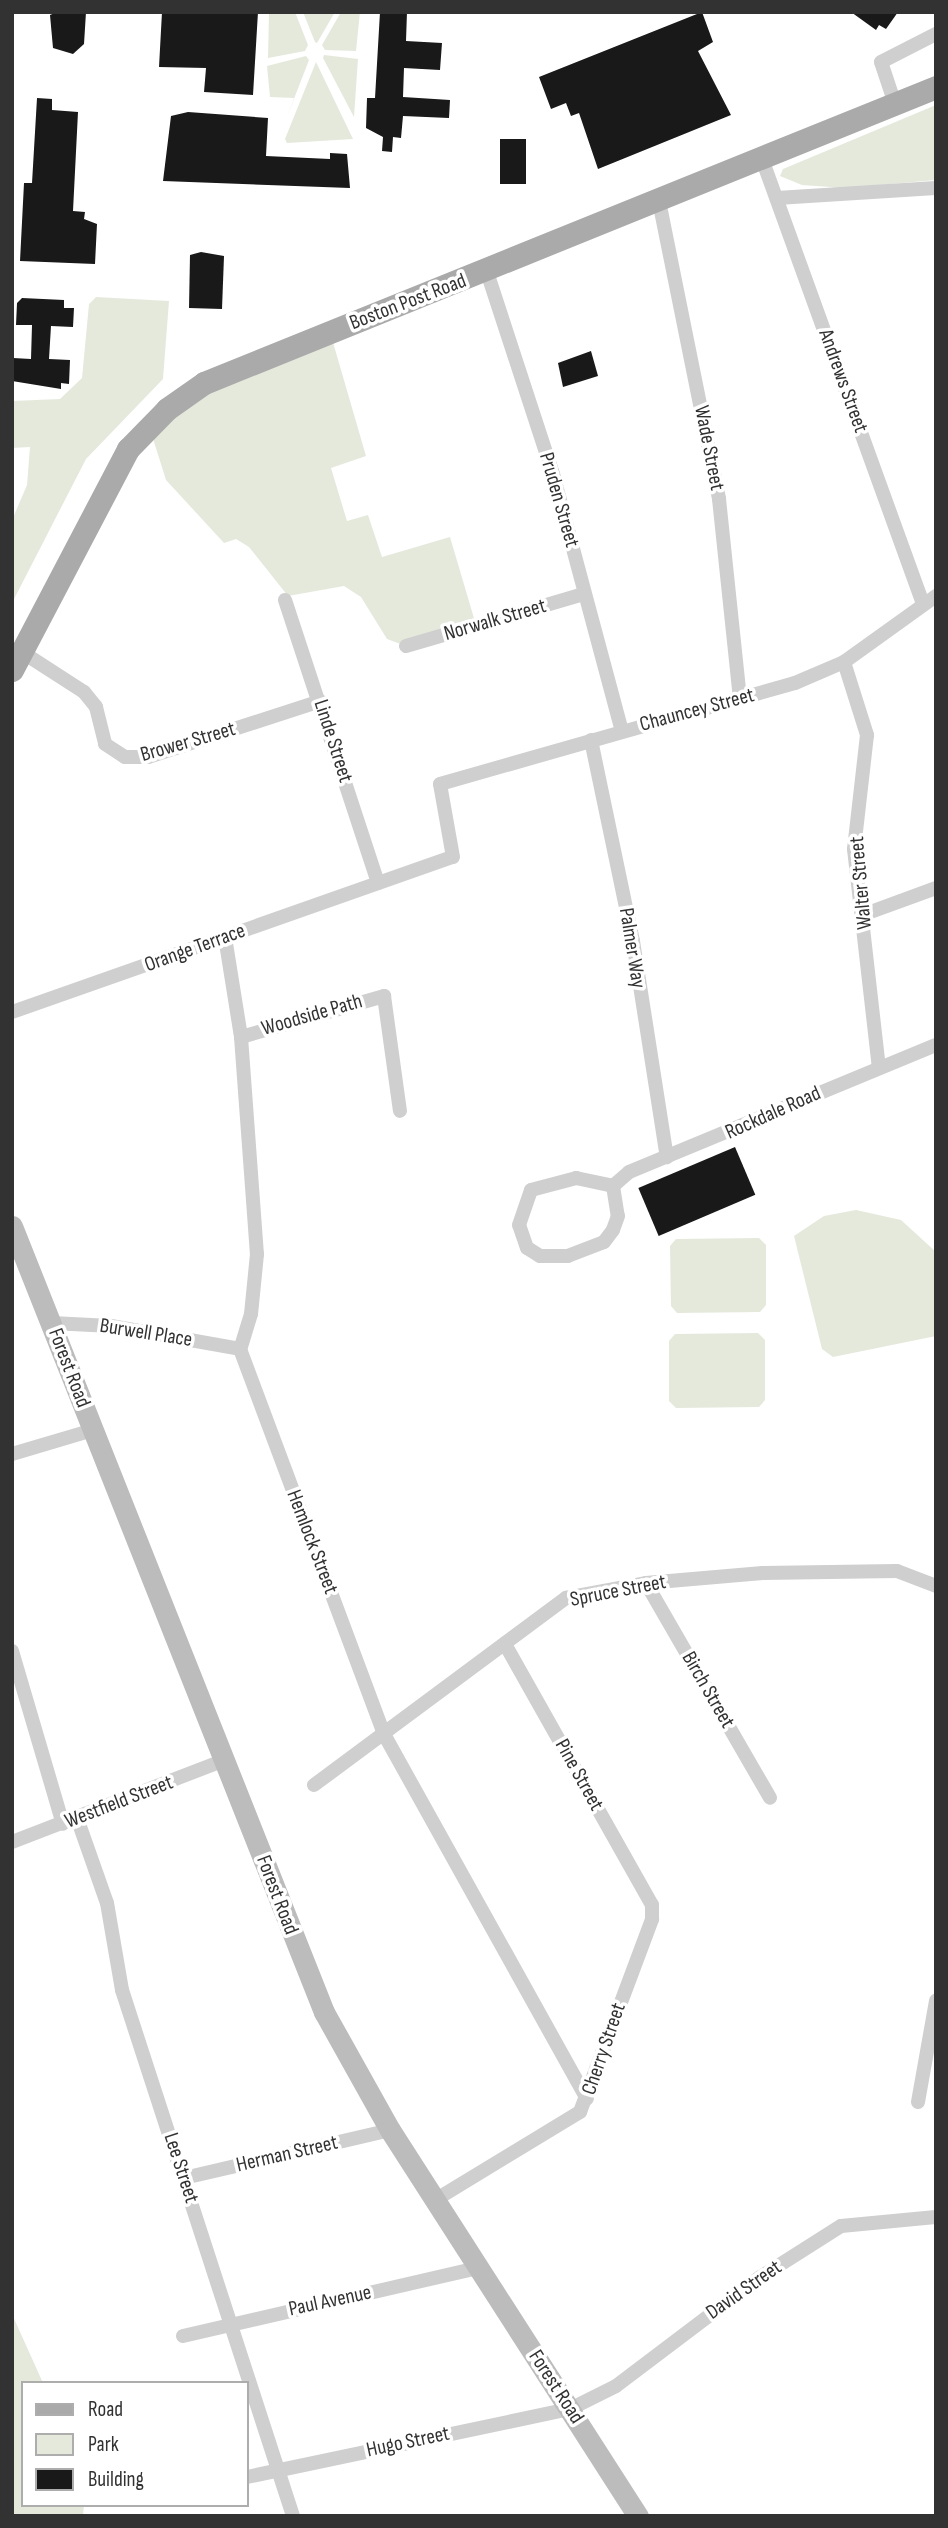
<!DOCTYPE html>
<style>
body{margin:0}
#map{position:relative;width:948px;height:2528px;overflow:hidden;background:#fff;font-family:"Sofia Sans Condensed",sans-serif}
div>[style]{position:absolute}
.green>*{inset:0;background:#e4e9dc}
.building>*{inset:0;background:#191919;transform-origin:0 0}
.street>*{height:14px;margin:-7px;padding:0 7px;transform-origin:7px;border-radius:7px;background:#cfcfcf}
.secondary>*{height:21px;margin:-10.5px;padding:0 10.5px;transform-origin:10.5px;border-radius:10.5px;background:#bcbcbc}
.primary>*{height:23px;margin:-11.5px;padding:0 11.5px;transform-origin:11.5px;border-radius:11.5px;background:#aaa}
span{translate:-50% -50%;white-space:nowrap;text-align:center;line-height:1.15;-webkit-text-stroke:7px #fff;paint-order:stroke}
.street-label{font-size:21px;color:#323232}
.frame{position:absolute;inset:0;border:14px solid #323232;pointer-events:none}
.legend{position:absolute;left:21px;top:2381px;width:228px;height:126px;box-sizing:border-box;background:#fff;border:2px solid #adadad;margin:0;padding:9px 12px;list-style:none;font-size:21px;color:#323232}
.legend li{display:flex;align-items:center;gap:14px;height:35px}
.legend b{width:35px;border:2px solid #adadad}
</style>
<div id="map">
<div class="green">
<div style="clip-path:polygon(269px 12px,295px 12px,308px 45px,305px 51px,268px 58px)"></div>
<div style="clip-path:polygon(303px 12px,335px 12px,317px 43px,315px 42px)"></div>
<div style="clip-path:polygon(341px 12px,360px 12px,356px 51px,325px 50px,322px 45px)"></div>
<div style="clip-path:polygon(324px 55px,358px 59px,354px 117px,323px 58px)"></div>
<div style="clip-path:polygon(306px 56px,309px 60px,285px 122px,294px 98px,270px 97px,267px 66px)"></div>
<div style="clip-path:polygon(316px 62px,353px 139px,287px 143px,285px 139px)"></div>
<div style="clip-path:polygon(936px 105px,936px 180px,844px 188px,802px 185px,780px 176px,783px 169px)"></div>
<div style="clip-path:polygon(96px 297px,169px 301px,163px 379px,86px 459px,12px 603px,12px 520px,27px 485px,30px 447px,12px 448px,12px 401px,60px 399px,82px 378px,89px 304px)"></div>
<div style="clip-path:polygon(330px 332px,366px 456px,331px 468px,347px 521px,368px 515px,382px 557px,450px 537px,476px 625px,406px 646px,387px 639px,361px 597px,344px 586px,288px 596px,249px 547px,236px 539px,224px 543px,166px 480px,149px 426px,167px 409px)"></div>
<div style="clip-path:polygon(856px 1210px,901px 1220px,936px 1252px,936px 1336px,833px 1357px,822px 1349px,794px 1236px,824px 1216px)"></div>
<div style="clip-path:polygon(759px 1238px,766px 1245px,766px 1305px,760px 1312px,677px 1313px,671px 1306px,670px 1246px,676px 1239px)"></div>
<div style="clip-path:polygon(758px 1333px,765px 1340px,765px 1400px,759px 1407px,676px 1408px,669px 1401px,669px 1341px,675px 1334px)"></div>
<div style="clip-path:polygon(12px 2314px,43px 2383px,23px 2383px,23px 2505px,84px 2505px,83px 2516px,12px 2516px)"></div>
</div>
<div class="building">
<div style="clip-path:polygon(57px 12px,86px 12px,84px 44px,73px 54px,53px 48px,50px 15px)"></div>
<div style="clip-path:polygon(162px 12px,258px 12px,253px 95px,204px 92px,206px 68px,159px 67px)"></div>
<div style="clip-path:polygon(380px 12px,407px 12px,406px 41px,442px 43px,440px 70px,404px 68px,403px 97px,450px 100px,449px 118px,403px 116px,401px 138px,393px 137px,392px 152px,382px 151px,383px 137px,366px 128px,367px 98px,375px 98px)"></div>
<div style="clip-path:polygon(702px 12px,713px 42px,698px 51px,731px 115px,598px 169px,579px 113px,571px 116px,566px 103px,551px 109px,539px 77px)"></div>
<div style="clip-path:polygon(851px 12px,898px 12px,886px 29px,879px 25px,876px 30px)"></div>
<div style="clip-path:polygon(37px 98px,52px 99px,52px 110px,78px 112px,73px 211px,85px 212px,84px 219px,97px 224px,95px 264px,20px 261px,24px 183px,32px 183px)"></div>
<div style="clip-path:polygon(188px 112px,268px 118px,266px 156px,330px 159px,330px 153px,347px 154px,350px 188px,163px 181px,171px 116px)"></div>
<div style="left:500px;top:139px;width:26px;height:45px"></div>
<div style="clip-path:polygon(201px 252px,224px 256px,222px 309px,189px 308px,190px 255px)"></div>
<div style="clip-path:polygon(22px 298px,64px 300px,64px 308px,74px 308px,73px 327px,51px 326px,49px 359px,70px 360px,69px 384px,61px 383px,61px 389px,12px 381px,13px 358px,31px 359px,32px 325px,16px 325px,17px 303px)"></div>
<div style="clip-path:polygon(591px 351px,598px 376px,563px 387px,558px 363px)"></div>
<div style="left:735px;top:1147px;width:52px;height:105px;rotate:67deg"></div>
</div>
<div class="street">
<div style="left:895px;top:104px;width:44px;rotate:-108.4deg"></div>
<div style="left:881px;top:62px;width:62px;rotate:-27deg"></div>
<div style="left:762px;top:159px;width:473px;rotate:70.1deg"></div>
<div style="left:777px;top:198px;width:159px;rotate:-3.6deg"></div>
<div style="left:659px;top:201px;width:304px;rotate:78.6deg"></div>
<div style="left:719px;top:499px;width:200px;rotate:84deg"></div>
<div style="left:487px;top:272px;width:213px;rotate:71.9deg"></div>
<div style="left:553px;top:474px;width:266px;rotate:75deg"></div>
<div style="left:285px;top:600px;width:298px;rotate:71.8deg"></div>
<div style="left:406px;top:646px;width:185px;rotate:-16.3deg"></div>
<div style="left:22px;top:652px;width:74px;rotate:32.8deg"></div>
<div style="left:84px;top:692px;width:19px;rotate:51deg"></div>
<div style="left:96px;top:707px;width:38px;rotate:76deg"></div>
<div style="left:105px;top:744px;width:24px;rotate:33deg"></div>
<div style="left:125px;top:757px;width:23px"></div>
<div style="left:148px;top:757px;width:181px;rotate:-18deg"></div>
<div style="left:844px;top:662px;width:77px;rotate:72.5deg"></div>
<div style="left:867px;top:735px;width:115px;rotate:96.5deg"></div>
<div style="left:854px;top:849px;width:219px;rotate:83.5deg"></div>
<div style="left:591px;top:740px;width:205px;rotate:78.2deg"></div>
<div style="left:633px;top:941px;width:219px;rotate:81.1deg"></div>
<div style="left:865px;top:914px;width:76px;rotate:-20.1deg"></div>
<div style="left:225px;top:937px;width:101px;rotate:80.9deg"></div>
<div style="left:241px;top:1037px;width:218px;rotate:85.8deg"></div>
<div style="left:257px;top:1254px;width:60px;rotate:95.7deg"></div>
<div style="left:251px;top:1314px;width:37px;rotate:107deg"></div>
<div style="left:240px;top:1349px;width:413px;rotate:69.5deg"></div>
<div style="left:385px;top:1736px;width:415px;rotate:60.9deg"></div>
<div style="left:12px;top:1012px;width:467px;rotate:-19.4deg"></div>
<div style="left:453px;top:857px;width:74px;rotate:-100.1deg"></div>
<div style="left:440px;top:784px;width:369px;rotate:-15.9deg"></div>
<div style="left:795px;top:683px;width:53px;rotate:-23.2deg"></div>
<div style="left:844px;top:662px;width:113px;rotate:-35.7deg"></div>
<div style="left:241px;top:1037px;width:149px;rotate:-16deg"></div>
<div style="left:384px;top:996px;width:116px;rotate:82.1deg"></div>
<div style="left:576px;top:1178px;width:38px;rotate:12deg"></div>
<div style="left:613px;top:1186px;width:30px;rotate:81deg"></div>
<div style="left:618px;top:1216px;width:15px;rotate:110deg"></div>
<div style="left:613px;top:1230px;width:15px;rotate:127deg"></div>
<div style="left:604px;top:1242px;width:39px;rotate:159deg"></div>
<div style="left:568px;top:1256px;width:28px;rotate:180deg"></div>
<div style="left:540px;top:1256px;width:15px;rotate:-148deg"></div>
<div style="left:527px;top:1248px;width:24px;rotate:-109deg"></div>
<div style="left:519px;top:1225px;width:37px;rotate:-71deg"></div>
<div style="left:531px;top:1190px;width:47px;rotate:-14.9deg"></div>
<div style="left:613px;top:1186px;width:21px;rotate:-41deg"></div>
<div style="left:629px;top:1172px;width:332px;rotate:-22.5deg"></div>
<div style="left:52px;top:1323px;width:59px;rotate:2.9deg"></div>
<div style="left:111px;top:1326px;width:131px;rotate:10.1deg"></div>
<div style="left:12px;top:1454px;width:84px;rotate:-16.5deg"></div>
<div style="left:646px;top:1583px;width:248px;rotate:60deg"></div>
<div style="left:12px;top:1651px;width:180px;rotate:73.6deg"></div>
<div style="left:314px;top:1785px;width:314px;rotate:-36.6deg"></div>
<div style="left:566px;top:1598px;width:81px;rotate:-10.6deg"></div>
<div style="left:646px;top:1583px;width:117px;rotate:-4.9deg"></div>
<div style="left:763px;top:1573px;width:134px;rotate:-0.9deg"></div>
<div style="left:897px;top:1571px;width:42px;rotate:21deg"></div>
<div style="left:77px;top:1818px;width:90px;rotate:70.6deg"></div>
<div style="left:107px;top:1903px;width:88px;rotate:80.2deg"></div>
<div style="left:122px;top:1990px;width:553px;rotate:71.99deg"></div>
<div style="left:12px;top:1842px;width:228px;rotate:-21.1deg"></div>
<div style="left:918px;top:2102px;width:103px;rotate:-79.9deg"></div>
<div style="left:184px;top:2178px;width:212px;rotate:-13.1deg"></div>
<div style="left:435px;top:2200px;width:170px;rotate:-31.3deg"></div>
<div style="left:580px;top:2112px;width:206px;rotate:-69.5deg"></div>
<div style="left:652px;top:1919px;width:14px;rotate:-90deg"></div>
<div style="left:652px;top:1905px;width:300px;rotate:-119.4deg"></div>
<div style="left:183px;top:2336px;width:303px;rotate:-13deg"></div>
<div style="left:247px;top:2477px;width:330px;rotate:-11.9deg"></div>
<div style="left:570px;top:2409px;width:51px;rotate:-26.6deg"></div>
<div style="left:616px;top:2386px;width:179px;rotate:-37.1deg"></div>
<div style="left:759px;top:2278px;width:97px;rotate:-32.4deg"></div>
<div style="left:841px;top:2226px;width:95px;rotate:-5.4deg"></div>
</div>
<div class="secondary">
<div style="left:12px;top:1226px;width:846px;rotate:68.35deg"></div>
<div style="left:324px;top:2012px;width:135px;rotate:60.8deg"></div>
<div style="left:390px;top:2130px;width:459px;rotate:57.3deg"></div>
</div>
<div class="primary">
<div style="left:12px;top:670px;width:250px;rotate:-62.3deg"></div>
<div style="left:128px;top:449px;width:56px;rotate:-45.7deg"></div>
<div style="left:167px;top:409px;width:45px;rotate:-35.1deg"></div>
<div style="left:204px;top:383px;width:790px;rotate:-22.02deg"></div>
</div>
<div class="street-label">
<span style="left:408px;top:302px;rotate:-21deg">Boston Post Road</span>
<span style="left:843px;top:381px;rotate:70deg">Andrews Street</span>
<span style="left:709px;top:448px;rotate:79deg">Wade Street</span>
<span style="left:559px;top:500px;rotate:74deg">Pruden Street</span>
<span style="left:495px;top:620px;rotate:-16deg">Norwalk Street</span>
<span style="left:697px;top:710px;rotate:-15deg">Chauncey Street</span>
<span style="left:333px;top:741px;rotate:72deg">Linde Street</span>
<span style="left:188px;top:742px;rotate:-16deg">Brower Street</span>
<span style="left:861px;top:883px;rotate:-95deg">Walter Street</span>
<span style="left:195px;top:948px;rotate:-20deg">Orange Terrace</span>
<span style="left:632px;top:948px;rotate:81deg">Palmer Way</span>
<span style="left:312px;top:1015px;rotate:-16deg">Woodside Path</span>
<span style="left:773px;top:1113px;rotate:-24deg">Rockdale Road</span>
<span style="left:146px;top:1333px;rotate:9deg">Burwell Place</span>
<span style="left:69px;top:1368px;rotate:69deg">Forest Road</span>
<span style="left:312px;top:1542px;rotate:69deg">Hemlock Street</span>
<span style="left:618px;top:1591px;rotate:-11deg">Spruce Street</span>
<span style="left:708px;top:1690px;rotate:60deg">Birch Street</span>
<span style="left:579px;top:1775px;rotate:61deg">Pine Street</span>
<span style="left:119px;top:1802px;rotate:-21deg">Westfield Street</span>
<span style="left:277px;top:1895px;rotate:69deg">Forest Road</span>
<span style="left:604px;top:2049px;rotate:-71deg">Cherry Street</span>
<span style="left:287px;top:2154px;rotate:-13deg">Herman Street</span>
<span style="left:181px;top:2168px;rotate:72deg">Lee Street</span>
<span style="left:744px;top:2290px;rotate:-35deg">David Street</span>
<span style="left:330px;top:2301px;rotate:-12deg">Paul Avenue</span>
<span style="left:556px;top:2387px;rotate:57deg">Forest Road</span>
<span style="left:408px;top:2442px;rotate:-12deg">Hugo Street</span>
</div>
<div class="frame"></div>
<ul class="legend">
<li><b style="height:9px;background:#aaa"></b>Road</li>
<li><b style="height:19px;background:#e4e9dc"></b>Park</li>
<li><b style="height:19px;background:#191919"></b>Building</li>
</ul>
</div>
